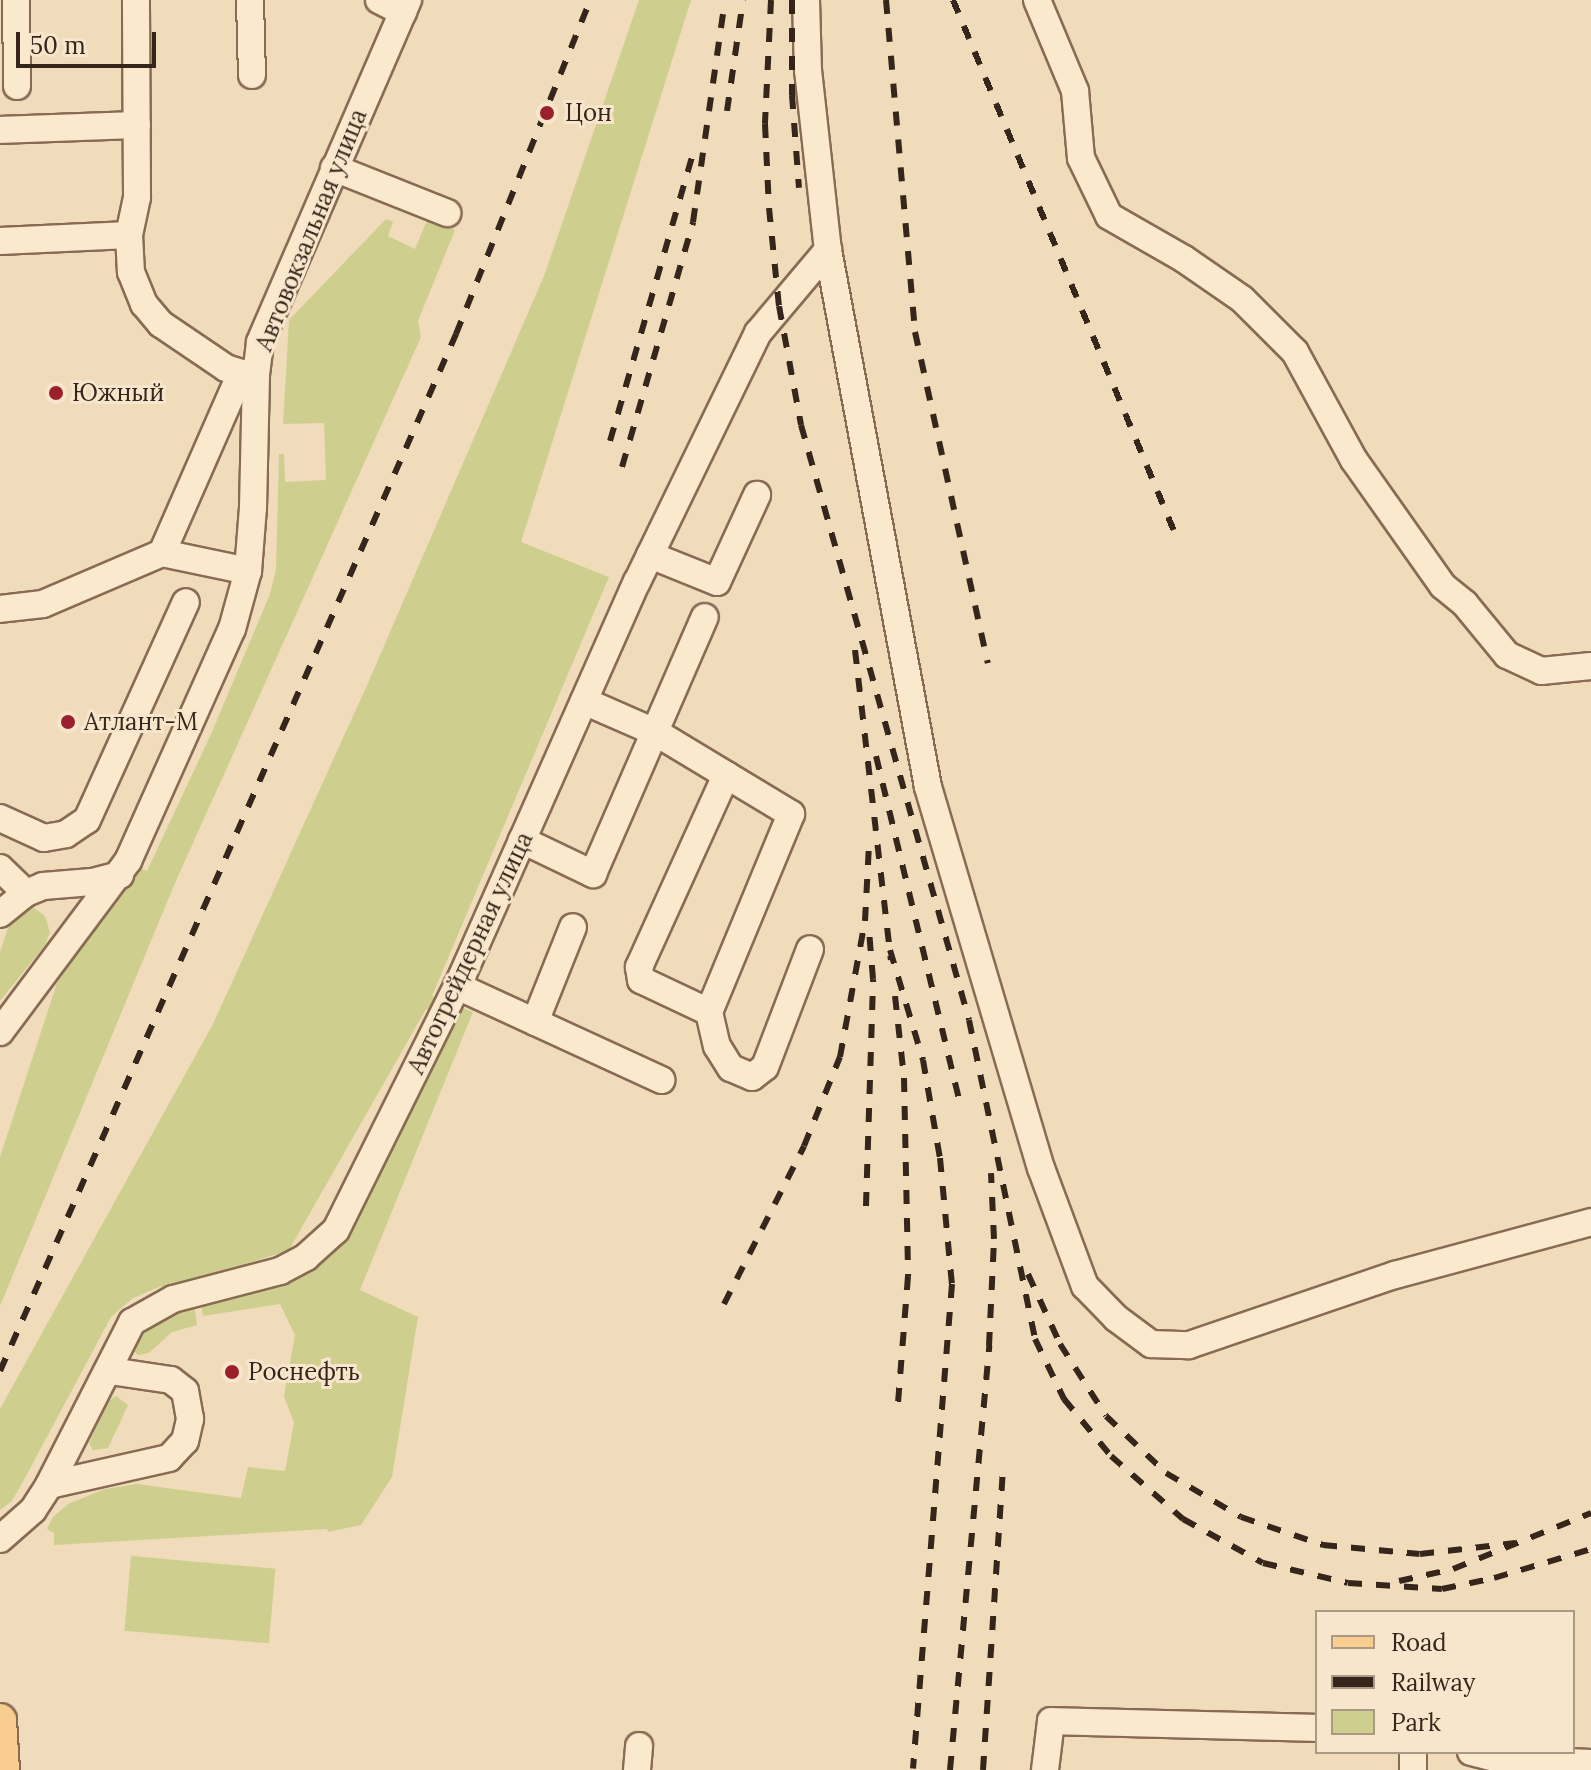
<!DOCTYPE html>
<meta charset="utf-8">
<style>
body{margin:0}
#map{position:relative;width:1591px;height:1770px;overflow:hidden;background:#f0dbbb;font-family:Lora,serif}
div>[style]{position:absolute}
.green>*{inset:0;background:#cecf8f;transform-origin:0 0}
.roads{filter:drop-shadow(2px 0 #896b54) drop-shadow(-2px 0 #896b54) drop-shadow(0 2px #896b54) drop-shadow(0 -2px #896b54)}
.minor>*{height:26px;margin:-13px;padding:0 13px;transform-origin:13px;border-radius:13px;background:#fbe9ce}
.major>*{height:32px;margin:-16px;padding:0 16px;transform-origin:16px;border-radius:16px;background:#f8cd8f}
.rail>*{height:6px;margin-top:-3px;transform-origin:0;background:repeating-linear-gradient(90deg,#36251a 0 14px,transparent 0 28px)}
.dots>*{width:22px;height:22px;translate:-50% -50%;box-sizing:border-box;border:4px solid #f7e6cb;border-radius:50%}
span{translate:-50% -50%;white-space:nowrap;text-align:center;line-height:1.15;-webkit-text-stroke:6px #f7e6cb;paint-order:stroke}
.poi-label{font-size:24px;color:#36251a}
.left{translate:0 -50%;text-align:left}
.street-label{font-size:24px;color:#36251a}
.legend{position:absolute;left:1315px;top:1610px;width:260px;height:144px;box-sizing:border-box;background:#f7e6cb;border:2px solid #aa9984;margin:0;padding:10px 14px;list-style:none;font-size:24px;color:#36251a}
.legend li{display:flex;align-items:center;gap:16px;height:40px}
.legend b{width:40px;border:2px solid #aa9984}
.scale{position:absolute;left:16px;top:32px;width:140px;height:36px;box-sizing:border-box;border:4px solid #36251a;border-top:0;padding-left:10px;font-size:24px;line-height:28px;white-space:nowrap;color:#36251a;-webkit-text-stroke:6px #f7e6cb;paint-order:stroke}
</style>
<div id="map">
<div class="green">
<div style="clip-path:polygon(639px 0,691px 0,521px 542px,609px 577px,432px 996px,473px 1012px,360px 1290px,418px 1317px,392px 1477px,361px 1525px,328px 1532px,327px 1529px,54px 1545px,54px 1533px,47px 1529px,53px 1517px,68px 1504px,105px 1489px,137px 1484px,241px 1498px,248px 1467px,285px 1471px,294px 1423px,284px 1396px,295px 1335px,280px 1304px,203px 1316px,201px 1304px,294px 1279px,343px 1239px,445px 1020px,426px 1009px,289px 1250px,209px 1276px,159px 1287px,133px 1298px,111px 1317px,25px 1478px,12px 1501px,0 1510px,0 1409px,213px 1024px,368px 683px,544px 276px)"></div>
<div style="clip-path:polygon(428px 218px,455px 230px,418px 321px,421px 337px,175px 883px,0 1306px,0 1157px,59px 977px,138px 868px,147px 871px,212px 732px,270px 594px,276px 570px,279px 454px,284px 454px,285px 482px,326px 480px,324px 423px,283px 424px,289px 320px,386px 219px,393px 222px,388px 236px,415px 249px)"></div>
<div style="clip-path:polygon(29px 904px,45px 916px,50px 932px,45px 945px,0 1001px,0 952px,14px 910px)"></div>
<div style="clip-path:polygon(194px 1303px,197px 1325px,172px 1332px,149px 1353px,138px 1355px,133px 1351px,134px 1343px,149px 1329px)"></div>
<div style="clip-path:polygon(116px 1396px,128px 1405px,108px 1448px,93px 1450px,89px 1443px,107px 1402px)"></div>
<div style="left:131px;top:1556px;width:145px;height:75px;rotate:5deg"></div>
</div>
<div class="roads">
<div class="minor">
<div style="left:16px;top:0;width:86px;rotate:89.3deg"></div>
<div style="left:250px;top:0;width:75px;rotate:88.5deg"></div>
<div style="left:379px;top:0;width:27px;rotate:27deg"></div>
<div style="left:806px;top:0;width:70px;rotate:88.4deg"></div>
<div style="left:808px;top:70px;width:181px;rotate:83.7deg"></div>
<div style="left:828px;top:250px;width:546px;rotate:79.45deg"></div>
<div style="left:928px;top:787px;width:397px;rotate:73.5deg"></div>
<div style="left:1041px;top:1168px;width:126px;rotate:69.6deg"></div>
<div style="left:1085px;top:1286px;width:45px;rotate:45.9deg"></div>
<div style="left:1116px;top:1318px;width:44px;rotate:36.6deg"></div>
<div style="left:1151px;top:1344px;width:38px;rotate:2deg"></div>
<div style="left:1189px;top:1345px;width:218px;rotate:-18.8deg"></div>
<div style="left:1395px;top:1275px;width:203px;rotate:-15.1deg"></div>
<div style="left:1037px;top:0;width:99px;rotate:67.3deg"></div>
<div style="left:1075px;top:91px;width:67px;rotate:84.9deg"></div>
<div style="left:1081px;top:158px;width:64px;rotate:64.2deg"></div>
<div style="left:1109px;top:216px;width:86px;rotate:29.8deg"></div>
<div style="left:1184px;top:259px;width:70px;rotate:34.6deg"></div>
<div style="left:1242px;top:299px;width:75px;rotate:45deg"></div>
<div style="left:1295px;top:352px;width:123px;rotate:61.4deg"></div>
<div style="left:1354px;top:460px;width:154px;rotate:54.8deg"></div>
<div style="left:1443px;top:586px;width:28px;rotate:39deg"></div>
<div style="left:1465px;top:604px;width:66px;rotate:50.5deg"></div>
<div style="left:1507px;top:655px;width:38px;rotate:25deg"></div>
<div style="left:1541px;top:671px;width:50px;rotate:-5.7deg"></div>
<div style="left:0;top:130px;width:137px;rotate:-2.1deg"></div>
<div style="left:334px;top:168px;width:122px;rotate:21.7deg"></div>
<div style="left:129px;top:235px;width:39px;rotate:-78deg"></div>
<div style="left:137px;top:197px;width:197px;rotate:-90.3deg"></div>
<div style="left:0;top:241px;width:129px;rotate:-2.7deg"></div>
<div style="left:129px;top:235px;width:37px;rotate:87deg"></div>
<div style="left:131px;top:272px;width:35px;rotate:68deg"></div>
<div style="left:144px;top:304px;width:26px;rotate:50deg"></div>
<div style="left:161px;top:324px;width:78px;rotate:34.1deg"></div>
<div style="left:226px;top:368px;width:16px;rotate:18deg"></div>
<div style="left:241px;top:373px;width:197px;rotate:113.7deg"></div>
<div style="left:162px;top:553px;width:129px;rotate:156.8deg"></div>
<div style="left:43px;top:604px;width:43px;rotate:173.4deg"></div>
<div style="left:162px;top:553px;width:88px;rotate:11.8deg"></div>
<div style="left:650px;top:555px;width:72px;rotate:21.9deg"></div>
<div style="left:717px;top:582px;width:96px;rotate:-65.3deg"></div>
<div style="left:584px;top:701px;width:77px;rotate:23.6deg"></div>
<div style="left:655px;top:732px;width:159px;rotate:31.1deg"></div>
<div style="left:791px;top:814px;width:214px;rotate:112.5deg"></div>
<div style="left:709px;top:1012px;width:35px;rotate:77deg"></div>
<div style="left:717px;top:1046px;width:26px;rotate:58deg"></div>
<div style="left:731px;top:1068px;width:23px;rotate:23deg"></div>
<div style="left:752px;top:1077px;width:16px;rotate:-38deg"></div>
<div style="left:765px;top:1067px;width:126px;rotate:-69.1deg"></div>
<div style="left:0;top:818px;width:48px;rotate:24.4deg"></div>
<div style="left:44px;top:838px;width:22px;rotate:-10deg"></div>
<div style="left:66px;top:834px;width:25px;rotate:-34deg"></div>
<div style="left:87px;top:820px;width:239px;rotate:-65.6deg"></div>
<div style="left:522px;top:840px;width:79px;rotate:25.6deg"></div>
<div style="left:593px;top:874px;width:280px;rotate:-66.5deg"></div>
<div style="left:0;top:868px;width:36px;rotate:44deg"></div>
<div style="left:0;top:914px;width:33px;rotate:-39deg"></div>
<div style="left:26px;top:893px;width:18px;rotate:-22deg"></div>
<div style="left:43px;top:886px;width:49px;rotate:-4.7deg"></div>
<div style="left:92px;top:882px;width:29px;rotate:-14deg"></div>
<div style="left:457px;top:986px;width:225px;rotate:24.7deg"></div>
<div style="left:709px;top:1012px;width:75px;rotate:-154.8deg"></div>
<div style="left:641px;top:980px;width:13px;rotate:-99deg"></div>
<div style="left:639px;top:967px;width:211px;rotate:-65.6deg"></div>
<div style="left:535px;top:1022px;width:102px;rotate:-68.2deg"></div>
<div style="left:0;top:1032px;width:214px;rotate:-53.2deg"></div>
<div style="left:128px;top:861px;width:254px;rotate:-65.9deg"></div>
<div style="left:232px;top:629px;width:60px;rotate:-74.6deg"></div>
<div style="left:248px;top:571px;width:63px;rotate:-85.5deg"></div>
<div style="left:253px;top:508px;width:133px;rotate:-88.7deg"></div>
<div style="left:256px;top:375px;width:33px;rotate:-83deg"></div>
<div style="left:260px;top:342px;width:373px;rotate:-66.6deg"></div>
<div style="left:49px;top:1485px;width:123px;rotate:-12.7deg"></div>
<div style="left:169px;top:1458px;width:23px;rotate:-47deg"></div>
<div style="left:185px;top:1441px;width:23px;rotate:-77deg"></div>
<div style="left:190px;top:1419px;width:28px;rotate:-100deg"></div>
<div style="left:185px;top:1391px;width:18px;rotate:-142deg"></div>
<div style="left:171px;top:1380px;width:62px;rotate:-171.6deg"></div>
<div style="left:0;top:1539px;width:44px;rotate:-41.3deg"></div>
<div style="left:33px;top:1510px;width:30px;rotate:-57deg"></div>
<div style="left:49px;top:1485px;width:183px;rotate:-63deg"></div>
<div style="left:132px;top:1322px;width:47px;rotate:-29.3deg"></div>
<div style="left:173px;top:1299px;width:111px;rotate:-14.7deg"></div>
<div style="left:280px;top:1271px;width:30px;rotate:-28deg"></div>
<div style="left:306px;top:1257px;width:40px;rotate:-42deg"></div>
<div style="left:336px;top:1230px;width:284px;rotate:-63.6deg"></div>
<div style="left:462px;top:976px;width:431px;rotate:-66.1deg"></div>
<div style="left:637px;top:582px;width:277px;rotate:-64.1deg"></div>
<div style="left:758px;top:333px;width:109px;rotate:-49.9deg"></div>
<div style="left:1471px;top:1752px;width:29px;rotate:14deg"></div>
<div style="left:1499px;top:1759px;width:92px;rotate:2.5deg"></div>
<div style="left:637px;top:1770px;width:24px;rotate:-85deg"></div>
<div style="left:1045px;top:1770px;width:49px;rotate:-83deg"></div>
<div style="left:1051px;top:1721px;width:266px;rotate:1.5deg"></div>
<div style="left:1413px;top:1770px;width:18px;rotate:-90deg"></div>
</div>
<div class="major">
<div style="left:0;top:1720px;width:50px;rotate:86.6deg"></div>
</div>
</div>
<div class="rail">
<div style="left:771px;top:0;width:124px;rotate:92.8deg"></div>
<div style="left:765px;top:124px;width:84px;rotate:87.3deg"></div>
<div style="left:769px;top:208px;width:99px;rotate:84.2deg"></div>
<div style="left:779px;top:306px;width:121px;rotate:79.5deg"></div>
<div style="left:801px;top:425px;width:618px;rotate:74.23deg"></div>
<div style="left:969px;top:1020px;width:326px;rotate:78.3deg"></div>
<div style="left:1035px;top:1339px;width:67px;rotate:64.2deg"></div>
<div style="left:1064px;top:1399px;width:74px;rotate:50.5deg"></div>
<div style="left:1111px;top:1456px;width:96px;rotate:41.2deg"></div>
<div style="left:1183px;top:1519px;width:91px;rotate:28.8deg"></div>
<div style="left:1263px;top:1563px;width:87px;rotate:13.2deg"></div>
<div style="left:1348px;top:1583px;width:94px;rotate:3.7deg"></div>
<div style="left:1442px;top:1589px;width:53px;rotate:-11.9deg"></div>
<div style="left:1494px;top:1578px;width:101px;rotate:-16.6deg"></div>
<div style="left:792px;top:0;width:95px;rotate:90deg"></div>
<div style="left:792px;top:95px;width:93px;rotate:85.7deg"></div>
<div style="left:886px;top:0;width:333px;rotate:85deg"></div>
<div style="left:915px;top:332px;width:339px;rotate:77.6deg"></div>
<div style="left:953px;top:0;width:575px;rotate:67.4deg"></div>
<div style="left:727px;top:111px;width:112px;rotate:-81.8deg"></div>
<div style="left:610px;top:441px;width:300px;rotate:-73.9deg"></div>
<div style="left:622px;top:467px;width:255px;rotate:-73.8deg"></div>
<div style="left:693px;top:222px;width:224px;rotate:-81.8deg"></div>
<div style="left:855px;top:650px;width:312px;rotate:83.4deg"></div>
<div style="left:876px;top:756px;width:352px;rotate:76.4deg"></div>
<div style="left:890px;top:950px;width:115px;rotate:73.3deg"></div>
<div style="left:923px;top:1060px;width:99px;rotate:80.2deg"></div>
<div style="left:940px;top:1158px;width:127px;rotate:84.6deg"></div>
<div style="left:952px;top:1284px;width:486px;rotate:94.6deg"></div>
<div style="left:895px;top:996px;width:82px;rotate:83.7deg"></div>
<div style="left:904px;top:1078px;width:198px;rotate:88.8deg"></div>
<div style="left:908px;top:1276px;width:128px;rotate:94.5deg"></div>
<div style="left:866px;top:1206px;width:227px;rotate:-88.2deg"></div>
<div style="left:873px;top:979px;width:49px;rotate:-94.7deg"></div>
<div style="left:1028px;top:1274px;width:77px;rotate:65.4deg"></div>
<div style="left:1060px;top:1344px;width:85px;rotate:57.4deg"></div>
<div style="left:1106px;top:1416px;width:83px;rotate:43.5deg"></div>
<div style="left:1166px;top:1473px;width:87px;rotate:30.4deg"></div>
<div style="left:1241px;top:1517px;width:87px;rotate:18.9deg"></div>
<div style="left:1323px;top:1545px;width:97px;rotate:5.3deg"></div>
<div style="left:1420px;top:1554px;width:96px;rotate:-6.6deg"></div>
<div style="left:724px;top:1304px;width:177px;rotate:-63.1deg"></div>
<div style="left:804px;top:1146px;width:96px;rotate:-68deg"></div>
<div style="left:840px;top:1057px;width:138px;rotate:-79.6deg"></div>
<div style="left:865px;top:921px;width:76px;rotate:-87deg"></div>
<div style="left:0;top:1371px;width:1133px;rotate:-66.26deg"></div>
<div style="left:456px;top:334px;width:360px;rotate:-68.1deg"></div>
<div style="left:1399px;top:1581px;width:55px;rotate:-12.5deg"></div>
<div style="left:1453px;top:1569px;width:149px;rotate:-22.1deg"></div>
<div style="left:950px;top:1770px;width:426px;rotate:-84.7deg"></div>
<div style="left:989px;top:1346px;width:107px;rotate:-87.3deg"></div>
<div style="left:994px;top:1239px;width:66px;rotate:-92.6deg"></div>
<div style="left:983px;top:1770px;width:303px;rotate:-86.2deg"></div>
</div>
<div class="dots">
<div style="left:547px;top:113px;background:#9b202d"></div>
<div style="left:56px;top:393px;background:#9b202d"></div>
<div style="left:68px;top:722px;background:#9b202d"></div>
<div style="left:232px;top:1372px;background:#9b202d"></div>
</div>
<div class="poi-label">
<span class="left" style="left:565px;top:113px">Цон</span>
<span class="left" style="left:72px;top:393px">Южный</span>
<span class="left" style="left:84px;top:722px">Атлант-М</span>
<span class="left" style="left:248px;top:1372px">Роснефть</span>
</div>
<div class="street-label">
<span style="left:311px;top:230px;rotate:-68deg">Автовокзальная улица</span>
<span style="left:470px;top:953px;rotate:-65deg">Автогрейдерная улица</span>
</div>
<ul class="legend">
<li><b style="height:10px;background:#f8cd8f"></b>Road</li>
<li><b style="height:10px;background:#36251a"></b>Railway</li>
<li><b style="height:22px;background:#cecf8f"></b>Park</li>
</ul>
<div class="scale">50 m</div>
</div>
